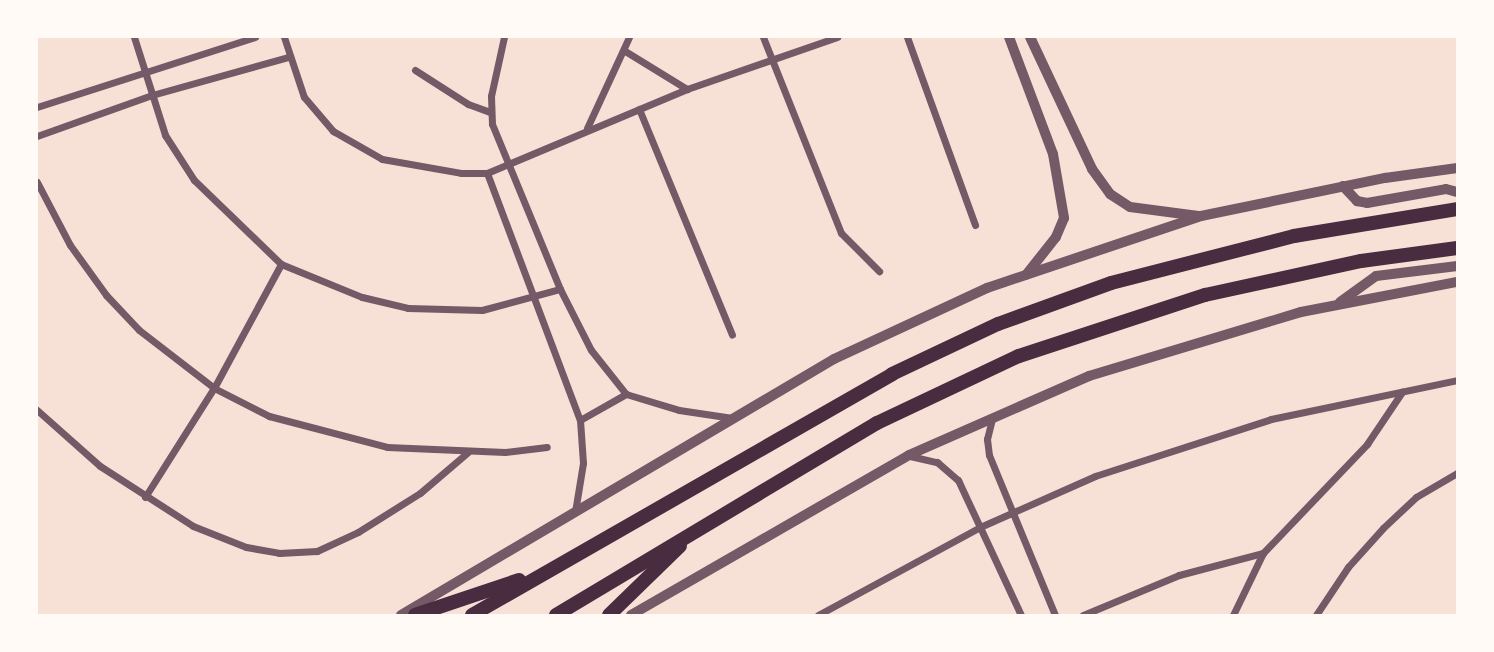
<!DOCTYPE html>
<style>
body{margin:0}
#map{position:relative;width:1494px;height:652px;overflow:hidden;background:#f7e1d7;font-family:"Noto Sans",sans-serif}
div>[style]{position:absolute}
.minor>*{height:7px;margin:-3.5px;padding:0 3.5px;transform-origin:3.5px;border-radius:3.5px;background:#755966}
.tertiary>*{height:10px;margin:-5px;padding:0 5px;transform-origin:5px;border-radius:5px;background:#755966}
.primary>*{height:14px;margin:-7px;padding:0 7px;transform-origin:7px;border-radius:7px;background:#4a2c40}
span{translate:-50% -50%;white-space:nowrap;text-align:center;line-height:1.15;-webkit-text-stroke:5px #fffaf5;paint-order:stroke}
.frame{position:absolute;inset:0;border:38px solid #fffaf5;pointer-events:none}
</style>
<div id="map">
<div class="minor">
<div style="left:134px;top:37px;width:103px;rotate:72.4deg"></div>
<div style="left:165px;top:135px;width:54px;rotate:57.2deg"></div>
<div style="left:194px;top:180px;width:121px;rotate:44deg"></div>
<div style="left:281px;top:264px;width:87px;rotate:22.2deg"></div>
<div style="left:362px;top:297px;width:47px;rotate:13.4deg"></div>
<div style="left:408px;top:308px;width:74px;rotate:1.5deg"></div>
<div style="left:482px;top:310px;width:81px;rotate:-15.1deg"></div>
<div style="left:284px;top:37px;width:63px;rotate:71.6deg"></div>
<div style="left:304px;top:97px;width:45px;rotate:49.5deg"></div>
<div style="left:333px;top:131px;width:56px;rotate:29.7deg"></div>
<div style="left:382px;top:159px;width:80px;rotate:10deg"></div>
<div style="left:461px;top:173px;width:26px"></div>
<div style="left:487px;top:173px;width:217px;rotate:-22.8deg"></div>
<div style="left:687px;top:89px;width:159px;rotate:-19.1deg"></div>
<div style="left:504px;top:37px;width:60px;rotate:102.4deg"></div>
<div style="left:491px;top:96px;width:28px;rotate:88deg"></div>
<div style="left:492px;top:124px;width:178px;rotate:67.6deg"></div>
<div style="left:560px;top:289px;width:68px;rotate:63.1deg"></div>
<div style="left:591px;top:350px;width:56px;rotate:51.5deg"></div>
<div style="left:626px;top:394px;width:55px;rotate:16.8deg"></div>
<div style="left:679px;top:410px;width:54px;rotate:8.6deg"></div>
<div style="left:763px;top:37px;width:211px;rotate:68.3deg"></div>
<div style="left:841px;top:233px;width:54px;rotate:45deg"></div>
<div style="left:907px;top:37px;width:200px;rotate:70.1deg"></div>
<div style="left:625px;top:51px;width:73px;rotate:31.5deg"></div>
<div style="left:415px;top:70px;width:63px;rotate:32.7deg"></div>
<div style="left:468px;top:104px;width:23px;rotate:20deg"></div>
<div style="left:37px;top:107px;width:229px;rotate:-17.8deg"></div>
<div style="left:639px;top:109px;width:244px;rotate:67.6deg"></div>
<div style="left:587px;top:128px;width:100px;rotate:-65.2deg"></div>
<div style="left:37px;top:136px;width:122px;rotate:-19.6deg"></div>
<div style="left:152px;top:95px;width:141px;rotate:-15.6deg"></div>
<div style="left:487px;top:173px;width:264px;rotate:69.4deg"></div>
<div style="left:580px;top:420px;width:43px;rotate:86deg"></div>
<div style="left:583px;top:463px;width:50px;rotate:99.3deg"></div>
<div style="left:37px;top:182px;width:71px;rotate:62.4deg"></div>
<div style="left:70px;top:245px;width:62px;rotate:54.2deg"></div>
<div style="left:106px;top:295px;width:48px;rotate:46.7deg"></div>
<div style="left:139px;top:330px;width:95px;rotate:37.7deg"></div>
<div style="left:214px;top:388px;width:62px;rotate:27deg"></div>
<div style="left:269px;top:416px;width:122px;rotate:14.7deg"></div>
<div style="left:387px;top:447px;width:118px;rotate:2.4deg"></div>
<div style="left:505px;top:452px;width:42px;rotate:-6.8deg"></div>
<div style="left:37px;top:410px;width:84px;rotate:41.6deg"></div>
<div style="left:100px;top:466px;width:111px;rotate:32.8deg"></div>
<div style="left:193px;top:526px;width:57px;rotate:21.6deg"></div>
<div style="left:246px;top:547px;width:34px;rotate:10deg"></div>
<div style="left:279px;top:553px;width:38px;rotate:-3deg"></div>
<div style="left:317px;top:551px;width:45px;rotate:-24.9deg"></div>
<div style="left:358px;top:532px;width:73px;rotate:-32.2deg"></div>
<div style="left:420px;top:493px;width:63px;rotate:-40.5deg"></div>
<div style="left:992px;top:419px;width:21px;rotate:104deg"></div>
<div style="left:987px;top:439px;width:16px;rotate:83deg"></div>
<div style="left:989px;top:455px;width:173px;rotate:67.6deg"></div>
<div style="left:580px;top:420px;width:53px;rotate:-29.5deg"></div>
<div style="left:910px;top:456px;width:28px;rotate:13deg"></div>
<div style="left:937px;top:462px;width:28px;rotate:41deg"></div>
<div style="left:958px;top:480px;width:149px;rotate:65deg"></div>
<div style="left:145px;top:497px;width:129px;rotate:-57.7deg"></div>
<div style="left:214px;top:388px;width:141px;rotate:-61.6deg"></div>
<div style="left:818px;top:615px;width:184px;rotate:-28.5deg"></div>
<div style="left:980px;top:527px;width:126px;rotate:-23.9deg"></div>
<div style="left:1095px;top:476px;width:185px;rotate:-17.9deg"></div>
<div style="left:1271px;top:419px;width:190px;rotate:-11.8deg"></div>
<div style="left:1083px;top:615px;width:104px;rotate:-22.6deg"></div>
<div style="left:1179px;top:575px;width:87px;rotate:-14.7deg"></div>
<div style="left:1233px;top:615px;width:69px;rotate:-64.2deg"></div>
<div style="left:1263px;top:553px;width:151px;rotate:-46.3deg"></div>
<div style="left:1367px;top:444px;width:63px;rotate:-56.1deg"></div>
<div style="left:1316px;top:615px;width:58px;rotate:-56.3deg"></div>
<div style="left:1348px;top:567px;width:52px;rotate:-48.1deg"></div>
<div style="left:1383px;top:528px;width:45px;rotate:-43.2deg"></div>
<div style="left:1416px;top:497px;width:48px;rotate:-30.3deg"></div>
</div>
<div class="tertiary">
<div style="left:1009px;top:37px;width:125px;rotate:69.4deg"></div>
<div style="left:1053px;top:154px;width:65px;rotate:80.2deg"></div>
<div style="left:1064px;top:218px;width:21px;rotate:113deg"></div>
<div style="left:1056px;top:237px;width:48px;rotate:128.3deg"></div>
<div style="left:1030px;top:37px;width:146px;rotate:64.8deg"></div>
<div style="left:1092px;top:169px;width:31px;rotate:54deg"></div>
<div style="left:1110px;top:194px;width:24px;rotate:33deg"></div>
<div style="left:1130px;top:207px;width:69px;rotate:7.5deg"></div>
<div style="left:1343px;top:186px;width:21px;rotate:47deg"></div>
<div style="left:1357px;top:201px;width:10px;rotate:11deg"></div>
<div style="left:1367px;top:203px;width:80px;rotate:-10deg"></div>
<div style="left:1446px;top:189px;width:11px;rotate:15deg"></div>
<div style="left:1340px;top:302px;width:44px;rotate:-35.8deg"></div>
<div style="left:1376px;top:276px;width:82px;rotate:-7deg"></div>
<div style="left:401px;top:615px;width:503px;rotate:-30.59deg"></div>
<div style="left:834px;top:359px;width:169px;rotate:-24.9deg"></div>
<div style="left:987px;top:288px;width:226px;rotate:-18.6deg"></div>
<div style="left:1201px;top:216px;width:188px;rotate:-11.7deg"></div>
<div style="left:1385px;top:178px;width:73px;rotate:-7.9deg"></div>
<div style="left:631px;top:615px;width:321px;rotate:-29.9deg"></div>
<div style="left:909px;top:455px;width:197px;rotate:-23.7deg"></div>
<div style="left:1089px;top:376px;width:221px;rotate:-16.8deg"></div>
<div style="left:1301px;top:312px;width:159px;rotate:-10.9deg"></div>
</div>
<div class="primary">
<div style="left:415px;top:615px;width:110px;rotate:-18.6deg"></div>
<div style="left:472px;top:615px;width:484px;rotate:-29.8deg"></div>
<div style="left:892px;top:374px;width:117px;rotate:-25.3deg"></div>
<div style="left:998px;top:324px;width:120px;rotate:-19.9deg"></div>
<div style="left:1111px;top:283px;width:189px;rotate:-14.4deg"></div>
<div style="left:1294px;top:236px;width:165px;rotate:-9.4deg"></div>
<div style="left:556px;top:615px;width:374px;rotate:-30.9deg"></div>
<div style="left:877px;top:423px;width:157px;rotate:-25.3deg"></div>
<div style="left:1019px;top:356px;width:196px;rotate:-18.2deg"></div>
<div style="left:1205px;top:295px;width:160px;rotate:-12.3deg"></div>
<div style="left:1361px;top:261px;width:97px;rotate:-7.7deg"></div>
<div style="left:609px;top:615px;width:99px;rotate:-44.2deg"></div>
</div>
<div class="frame"></div>
</div>
